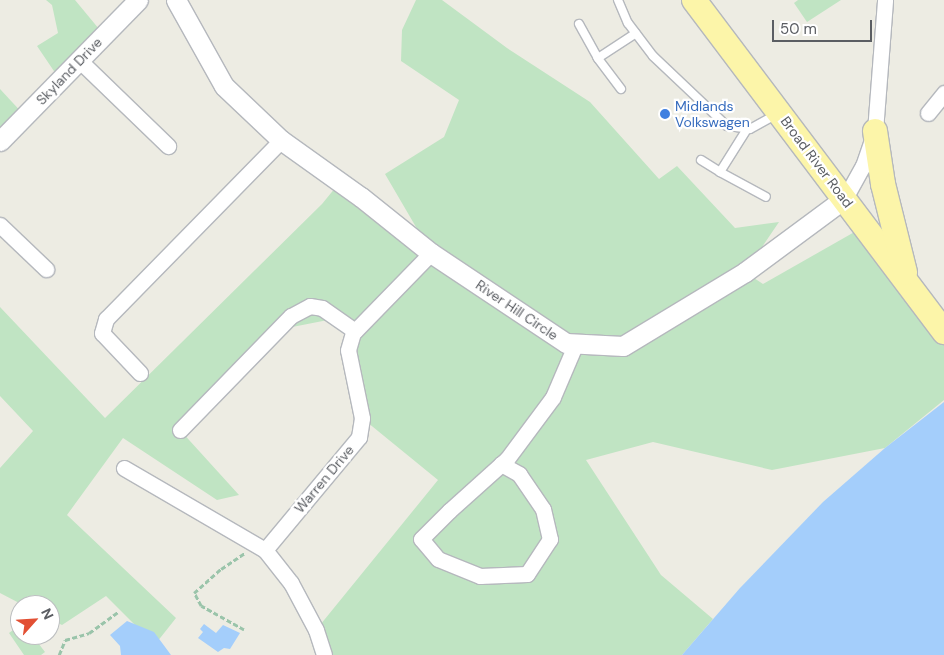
<!DOCTYPE html>
<style>
body{margin:0}
#map{position:relative;width:944px;height:655px;overflow:hidden;background:#edece3;font-family:"DM Sans",sans-serif}
div>[style]{position:absolute}
.green>*{inset:0;background:#c0e4c3}
.water>*{inset:0;background:#a4cefb}
.path>*{height:2.5px;margin-top:-1.25px;transform-origin:0;background:repeating-linear-gradient(90deg,#9ac4aa 0 5px,transparent 0 7.5px)}
.roads{filter:drop-shadow(1px 0 #b5b8bd) drop-shadow(-1px 0 #b5b8bd) drop-shadow(0 1px #b5b8bd) drop-shadow(0 -1px #b5b8bd)}
.service>*{height:8px;margin:-4px;padding:0 4px;transform-origin:4px;border-radius:4px;background:#fff}
.minor>*{height:15px;margin:-7.5px;padding:0 7.5px;transform-origin:7.5px;border-radius:7.5px;background:#fff}
.tertiary>*{height:19px;margin:-9.5px;padding:0 9.5px;transform-origin:9.5px;border-radius:9.5px;background:#fff}
.primary>*{height:24px;margin:-12px;padding:0 12px;transform-origin:12px;border-radius:12px;background:#fcf5a9}
.dots>*{width:14px;height:14px;translate:-50% -50%;box-sizing:border-box;border:2px solid #fff;border-radius:50%}
span{translate:-50% -50%;white-space:nowrap;text-align:center;line-height:1.15;-webkit-text-stroke:4.5px #fff;paint-order:stroke}
.street-label{font-size:14px;color:#5b5e63}
.shop-label{font-size:14px;color:#366cbe}
.left{translate:0 -50%;text-align:left}
.north{position:absolute;left:10px;top:595px;width:50px;height:50px;box-sizing:border-box;background:#fff;border:1px solid #bdbfc1;border-radius:50%;rotate:64deg;font-size:14px;font-weight:700;line-height:20px;text-align:center;color:#5b5e63}
.north::after{content:'';display:block;margin:auto;width:18px;height:22px;background:#e25034;clip-path:polygon(50% 0,100% 100%,50% 72%,0 100%)}
.scale{position:absolute;left:772px;top:20px;width:100px;height:22px;box-sizing:border-box;border:2px solid #5b5e63;border-top:0;padding-left:6px;font-size:15px;line-height:18px;white-space:nowrap;color:#5b5e63;-webkit-text-stroke:4px #fff;paint-order:stroke}
</style>
<div id="map">
<div class="green">
<div style="clip-path:polygon(46px 0,75px 0,104px 35px,60px 80px,37px 46px,58px 33px,52px 5px)"></div>
<div style="clip-path:polygon(416px 0,442px 0,507px 48px,590px 102px,659px 179px,677px 166px,735px 228px,779px 222px,745px 272px,763px 284px,865px 226px,944px 332px,944px 400px,885px 448px,772px 470px,653px 442px,586px 460px,661px 575px,713px 619px,682px 655px,324px 655px,316px 630px,438px 480px,362px 418px,353px 333px,338px 318px,277px 330px,180px 430px,239px 495px,217px 500px,123px 438px,67px 515px,176px 618px,157px 642px,139px 629px,106px 596px,62px 625px,50px 619px,50px 605px,23px 605px,0 593px,0 468px,33px 431px,0 396px,0 307px,105px 418px,322px 204px,340px 182px,430px 251px,385px 174px,444px 137px,459px 100px,401px 61px,402px 30px)"></div>
<div style="clip-path:polygon(798px 0,841px 0,807px 22px,794px 3px)"></div>
<div style="clip-path:polygon(0 89px,25px 116px,0 141px)"></div>
<div style="clip-path:polygon(20px 625px,20px 635px,32px 635px,45px 652px,41px 655px,24px 655px,9px 633px)"></div>
</div>
<div class="water">
<div style="clip-path:polygon(944px 402px,944px 655px,682px 655px,740px 588px,823px 502px,885px 448px)"></div>
<div style="clip-path:polygon(127px 621px,154px 632px,171px 655px,121px 655px,120px 646px,110px 635px)"></div>
<div style="clip-path:polygon(204px 624px,216px 633px,223px 625px,240px 633px,230px 649px,224px 648px,218px 652px,198px 638px,203px 632px,200px 629px)"></div>
</div>
<div class="path">
<div style="left:244px;top:630px;width:49px;rotate:-150.8deg"></div>
<div style="left:201px;top:606px;width:15px;rotate:-118deg"></div>
<div style="left:194px;top:593px;width:36px;rotate:-42deg"></div>
<div style="left:221px;top:569px;width:29px;rotate:-34deg"></div>
<div style="left:59px;top:655px;width:16px;rotate:-68deg"></div>
<div style="left:65px;top:640px;width:25px;rotate:-16deg"></div>
<div style="left:89px;top:633px;width:37px;rotate:-36deg"></div>
</div>
<div class="roads">
<div class="service">
<div style="left:618px;top:0;width:25px;rotate:67deg"></div>
<div style="left:628px;top:23px;width:41px;rotate:52.9deg"></div>
<div style="left:653px;top:56px;width:102px;rotate:43.4deg"></div>
<div style="left:727px;top:126px;width:23px;rotate:7deg"></div>
<div style="left:750px;top:129px;width:31px;rotate:-29deg"></div>
<div style="left:579px;top:24px;width:39px;rotate:61deg"></div>
<div style="left:621px;top:89px;width:39px;rotate:-127deg"></div>
<div style="left:598px;top:58px;width:45px;rotate:-33.3deg"></div>
<div style="left:747px;top:129px;width:51px;rotate:122.1deg"></div>
<div style="left:720px;top:172px;width:52px;rotate:28.5deg"></div>
<div style="left:701px;top:160px;width:22px;rotate:32deg"></div>
</div>
<div class="minor">
<div style="left:79px;top:60px;width:124px;rotate:44deg"></div>
<div style="left:928px;top:113px;width:26px;rotate:-51deg"></div>
<div style="left:845px;top:198px;width:37px;rotate:-61deg"></div>
<div style="left:863px;top:166px;width:37px;rotate:-71deg"></div>
<div style="left:875px;top:131px;width:131px;rotate:-85.6deg"></div>
<div style="left:0;top:225px;width:64px;rotate:43.7deg"></div>
<div style="left:140px;top:373px;width:55px;rotate:-133.5deg"></div>
<div style="left:102px;top:333px;width:15px;rotate:-74deg"></div>
<div style="left:106px;top:319px;width:250px;rotate:-45.6deg"></div>
<div style="left:180px;top:430px;width:159px;rotate:-45.8deg"></div>
<div style="left:291px;top:316px;width:21px;rotate:-28deg"></div>
<div style="left:310px;top:306px;width:12px;rotate:9deg"></div>
<div style="left:322px;top:308px;width:40px;rotate:34.9deg"></div>
<div style="left:501px;top:464px;width:21px;rotate:29deg"></div>
<div style="left:519px;top:474px;width:42px;rotate:55.6deg"></div>
<div style="left:543px;top:509px;width:31px;rotate:77deg"></div>
<div style="left:550px;top:539px;width:42px;rotate:123.3deg"></div>
<div style="left:527px;top:574px;width:47px;rotate:177.6deg"></div>
<div style="left:480px;top:576px;width:45px;rotate:-158deg"></div>
<div style="left:438px;top:559px;width:26px;rotate:-130deg"></div>
<div style="left:421px;top:539px;width:40px;rotate:-45deg"></div>
<div style="left:449px;top:511px;width:78px;rotate:-41.9deg"></div>
<div style="left:507px;top:459px;width:77px;rotate:-53.4deg"></div>
<div style="left:553px;top:397px;width:59px;rotate:-66.9deg"></div>
<div style="left:124px;top:468px;width:163px;rotate:30.2deg"></div>
<div style="left:265px;top:550px;width:42px;rotate:51.8deg"></div>
<div style="left:291px;top:583px;width:53px;rotate:62deg"></div>
<div style="left:316px;top:630px;width:26px;rotate:72deg"></div>
<div style="left:265px;top:550px;width:147px;rotate:-50.2deg"></div>
<div style="left:359px;top:437px;width:19px;rotate:-81deg"></div>
<div style="left:362px;top:418px;width:69px;rotate:-101.6deg"></div>
<div style="left:348px;top:350px;width:18px;rotate:-74deg"></div>
<div style="left:353px;top:333px;width:112px;rotate:-45.7deg"></div>
</div>
<div class="tertiary">
<div style="left:176px;top:0;width:98px;rotate:60.8deg"></div>
<div style="left:224px;top:86px;width:79px;rotate:43.5deg"></div>
<div style="left:281px;top:140px;width:98px;rotate:35.5deg"></div>
<div style="left:361px;top:197px;width:90px;rotate:38.7deg"></div>
<div style="left:431px;top:253px;width:162px;rotate:33.7deg"></div>
<div style="left:566px;top:343px;width:57px;rotate:3deg"></div>
<div style="left:623px;top:346px;width:143px;rotate:-31.2deg"></div>
<div style="left:745px;top:272px;width:124px;rotate:-36.5deg"></div>
<div style="left:0;top:141px;width:197px;rotate:-45.6deg"></div>
</div>
<div class="primary">
<div style="left:694px;top:0;width:416px;rotate:53deg"></div>
<div style="left:875px;top:131px;width:54px;rotate:81.4deg"></div>
<div style="left:883px;top:184px;width:91px;rotate:76deg"></div>
</div>
</div>
<div class="dots">
<div style="left:665px;top:114px;background:#3f7fe0"></div>
</div>
<div class="street-label">
<span style="left:69px;top:71px;rotate:-46deg">Skyland Drive</span>
<span style="left:817px;top:162px;rotate:53deg">Broad River Road</span>
<span style="left:517px;top:310px;rotate:34deg">River Hill Circle</span>
<span style="left:324px;top:479px;rotate:-50deg">Warren Drive</span>
</div>
<div class="shop-label">
<span class="left" style="left:675px;top:114px">Midlands<br>Volkswagen</span>
</div>
<div class="north">N</div>
<div class="scale">50 m</div>
</div>
